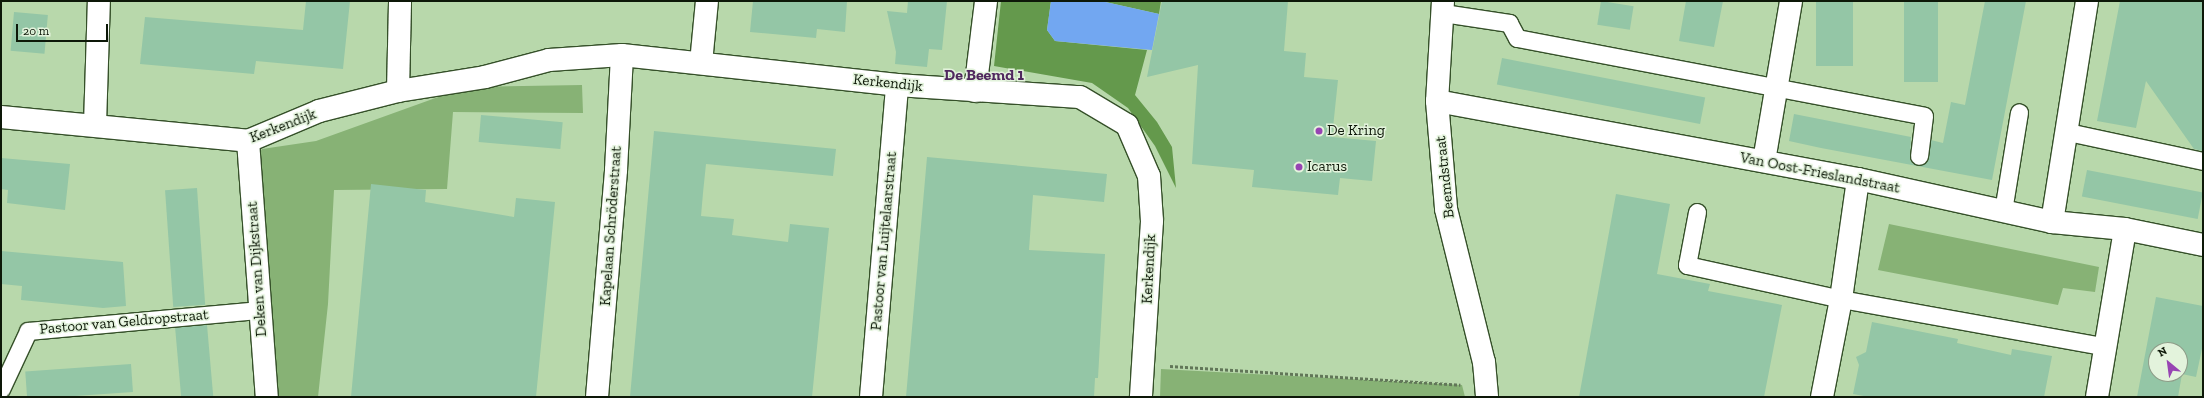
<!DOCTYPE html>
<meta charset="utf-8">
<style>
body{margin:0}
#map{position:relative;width:2204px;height:398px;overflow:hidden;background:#b8d8ab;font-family:"Zilla Slab",serif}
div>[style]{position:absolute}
.green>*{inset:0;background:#87b275}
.forest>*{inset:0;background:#64994c}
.water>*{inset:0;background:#72a7f1}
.building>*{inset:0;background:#94c6a6;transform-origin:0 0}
.path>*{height:2.5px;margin-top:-1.25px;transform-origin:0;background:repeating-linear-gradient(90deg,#617658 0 3px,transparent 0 5px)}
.roads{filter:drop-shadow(1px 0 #355029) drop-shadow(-1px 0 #355029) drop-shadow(0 1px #355029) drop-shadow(0 -1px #355029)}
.lane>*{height:17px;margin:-8.5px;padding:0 8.5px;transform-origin:8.5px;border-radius:8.5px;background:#fff}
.street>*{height:22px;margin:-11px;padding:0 11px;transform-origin:11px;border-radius:11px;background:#fff}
.dots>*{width:11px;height:11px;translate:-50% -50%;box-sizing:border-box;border:2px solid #e3f3dc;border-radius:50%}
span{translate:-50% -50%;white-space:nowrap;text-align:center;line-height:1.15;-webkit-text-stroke:3px #e3f3dc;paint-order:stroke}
.street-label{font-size:15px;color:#0d1808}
.poi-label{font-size:15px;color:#0d1808}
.left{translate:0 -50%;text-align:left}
.neighbourhood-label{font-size:16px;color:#50285e;font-weight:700}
.frame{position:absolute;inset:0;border:2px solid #0d1808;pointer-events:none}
.north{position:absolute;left:2148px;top:342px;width:40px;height:40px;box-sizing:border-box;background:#e3f3dc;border:1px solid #8d9b87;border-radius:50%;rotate:331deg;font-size:11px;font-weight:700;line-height:16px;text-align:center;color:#0d1808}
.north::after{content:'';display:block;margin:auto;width:14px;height:18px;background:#9744b3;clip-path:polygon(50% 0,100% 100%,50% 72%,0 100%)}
.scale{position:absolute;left:16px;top:24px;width:92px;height:18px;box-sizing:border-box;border:2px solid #0d1808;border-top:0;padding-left:5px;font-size:12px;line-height:14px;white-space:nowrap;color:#0d1808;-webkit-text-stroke:3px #e3f3dc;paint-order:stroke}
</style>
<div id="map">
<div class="green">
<div style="clip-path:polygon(582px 85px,583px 113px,453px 112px,447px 189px,334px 190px,328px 304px,318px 397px,278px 397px,257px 157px,262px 149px,316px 141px,466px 87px)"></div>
<div style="clip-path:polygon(1889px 224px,2099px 267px,2095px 292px,2063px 288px,2058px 305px,1878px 270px)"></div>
<div style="clip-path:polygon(1161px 369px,1462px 385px,1465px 397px,1160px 397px)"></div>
</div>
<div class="forest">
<div style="clip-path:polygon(1001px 1px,1051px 1px,1047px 30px,1055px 41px,1147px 50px,1135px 95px,1157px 122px,1172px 147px,1176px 188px,1155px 146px,1128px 108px,1092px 83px,994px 66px)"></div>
<div style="clip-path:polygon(1101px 1px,1161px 1px,1159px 14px)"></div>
</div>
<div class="water">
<div style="clip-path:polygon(1051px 1px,1101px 1px,1159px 14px,1152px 50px,1055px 41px,1047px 30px)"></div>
</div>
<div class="building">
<div style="clip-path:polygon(306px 1px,350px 1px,343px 69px,256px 61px,254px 74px,140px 64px,145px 17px,303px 30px)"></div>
<div style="clip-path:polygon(753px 1px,847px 1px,845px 32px,817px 29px,816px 38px,750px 32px)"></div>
<div style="clip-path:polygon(908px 1px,947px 1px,942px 50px,929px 49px,927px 67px,895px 64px,896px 52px,887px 11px,907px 13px)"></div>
<div style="clip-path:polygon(1162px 1px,1288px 1px,1284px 51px,1306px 53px,1304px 77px,1338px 80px,1332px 137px,1376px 141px,1372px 181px,1340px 178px,1338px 195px,1252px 187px,1254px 170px,1192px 164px,1198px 65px,1147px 77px)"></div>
<div style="left:1601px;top:1px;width:33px;height:24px;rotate:9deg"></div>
<div style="clip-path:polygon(1686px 1px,1723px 1px,1714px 47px,1679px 41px)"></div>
<div style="left:1816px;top:1px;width:37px;height:65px"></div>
<div style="left:1904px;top:1px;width:34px;height:81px"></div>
<div style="clip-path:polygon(1985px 1px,2026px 1px,1992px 180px,1821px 148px,1789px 141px,1794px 114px,1911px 137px,1910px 160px,1913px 164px,1923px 165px,1929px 158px,1931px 140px,1943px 143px,1951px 102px,1965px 105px)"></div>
<div style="clip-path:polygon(2120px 1px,2203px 1px,2203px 151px,2194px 149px,2146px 81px,2136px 128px,2097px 121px)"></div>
<div style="left:14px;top:12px;width:34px;height:39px;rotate:5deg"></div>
<div style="left:1502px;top:58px;width:207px;height:27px;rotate:11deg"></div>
<div style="left:481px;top:115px;width:82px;height:27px;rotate:5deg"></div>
<div style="clip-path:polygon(654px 131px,836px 149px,833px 176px,706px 164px,703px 193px,701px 216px,734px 219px,732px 235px,788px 242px,790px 224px,829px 228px,812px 397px,630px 397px)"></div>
<div style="clip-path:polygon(927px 157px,1107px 174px,1104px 202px,1033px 195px,1029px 250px,1105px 254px,1098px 378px,1095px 378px,1094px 397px,906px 397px)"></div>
<div style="clip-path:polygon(1px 158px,70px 164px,65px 210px,7px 203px,8px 190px,1px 189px)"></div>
<div style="left:2087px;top:170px;width:118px;height:27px;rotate:11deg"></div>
<div style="clip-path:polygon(371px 184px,426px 190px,425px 202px,514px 217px,516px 198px,555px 202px,536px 397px,351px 397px)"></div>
<div style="left:197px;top:188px;width:117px;height:32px;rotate:86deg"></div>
<div style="clip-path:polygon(1616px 194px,1670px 204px,1657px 274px,1710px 284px,1708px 291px,1782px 305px,1764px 397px,1579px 397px)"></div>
<div style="clip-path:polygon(1px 251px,123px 262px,126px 306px,103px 308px,21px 300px,22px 286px,1px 284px)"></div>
<div style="clip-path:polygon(evenodd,2156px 297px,2203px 306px,2203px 344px,2196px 377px,2182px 374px,2178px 397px,2137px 397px,2156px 297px,2156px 350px,2180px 350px,2180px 374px,2156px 374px,2156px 350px)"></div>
<div style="clip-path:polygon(1872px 322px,1958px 339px,1957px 343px,2011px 355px,2012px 349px,2052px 356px,2044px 397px,1869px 397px,1853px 394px,1859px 365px,1856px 357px,1866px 352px)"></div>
<div style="left:207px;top:325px;width:72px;height:32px;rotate:85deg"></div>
<div style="left:131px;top:364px;width:28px;height:106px;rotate:86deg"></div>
</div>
<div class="path">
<div style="left:1170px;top:366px;width:291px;rotate:3.7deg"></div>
</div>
<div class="roads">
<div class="lane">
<div style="left:1443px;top:13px;width:67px;rotate:8.6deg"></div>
<div style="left:1509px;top:23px;width:17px;rotate:62deg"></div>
<div style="left:1517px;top:38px;width:414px;rotate:10.8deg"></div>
<div style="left:1924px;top:116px;width:40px;rotate:97.1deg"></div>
<div style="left:2068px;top:132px;width:138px;rotate:12.1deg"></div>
<div style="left:2003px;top:211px;width:100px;rotate:-80.8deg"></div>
<div style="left:1697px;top:212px;width:54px;rotate:100.7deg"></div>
<div style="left:1687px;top:265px;width:158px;rotate:12.4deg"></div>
<div style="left:1841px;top:299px;width:270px;rotate:10.2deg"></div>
<div style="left:1px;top:389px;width:64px;rotate:-65deg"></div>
<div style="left:28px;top:331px;width:233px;rotate:-5.2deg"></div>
</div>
<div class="street">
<div style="left:1443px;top:1px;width:100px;rotate:93.4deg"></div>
<div style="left:1437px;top:101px;width:108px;rotate:85.2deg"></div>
<div style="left:1446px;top:209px;width:158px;rotate:76.1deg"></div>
<div style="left:1484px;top:362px;width:35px;rotate:85deg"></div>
<div style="left:701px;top:63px;width:62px;rotate:-84.5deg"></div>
<div style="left:398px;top:91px;width:90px;rotate:-88.7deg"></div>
<div style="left:975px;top:91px;width:91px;rotate:-83deg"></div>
<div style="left:1437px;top:101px;width:428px;rotate:10.5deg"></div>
<div style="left:1858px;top:179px;width:199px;rotate:12.5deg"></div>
<div style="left:2052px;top:222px;width:73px;rotate:5.5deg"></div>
<div style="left:2125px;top:229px;width:80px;rotate:11.6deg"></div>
<div style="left:1px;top:117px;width:248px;rotate:5.5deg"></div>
<div style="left:248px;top:141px;width:77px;rotate:-22.9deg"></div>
<div style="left:319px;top:111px;width:81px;rotate:-14.2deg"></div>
<div style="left:398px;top:91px;width:88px;rotate:-9.1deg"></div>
<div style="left:485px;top:77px;width:66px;rotate:-14.9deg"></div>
<div style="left:549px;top:60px;width:73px;rotate:-3.9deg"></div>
<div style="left:622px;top:55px;width:277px;rotate:6.2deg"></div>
<div style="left:897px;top:85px;width:183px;rotate:3.8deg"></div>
<div style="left:1080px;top:97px;width:55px;rotate:30.8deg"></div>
<div style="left:1127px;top:125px;width:56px;rotate:66.7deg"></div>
<div style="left:1149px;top:176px;width:45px;rotate:86.2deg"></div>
<div style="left:1152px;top:221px;width:176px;rotate:93.6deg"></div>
<div style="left:95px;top:125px;width:124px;rotate:-88.2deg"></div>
<div style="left:248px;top:141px;width:257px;rotate:85.8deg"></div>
<div style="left:1764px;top:161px;width:162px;rotate:-80.4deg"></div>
<div style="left:2052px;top:222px;width:224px;rotate:-81deg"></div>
<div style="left:597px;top:397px;width:228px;rotate:-85.2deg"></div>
<div style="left:616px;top:170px;width:115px;rotate:-87deg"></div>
<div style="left:871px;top:397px;width:313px;rotate:-85.2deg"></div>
<div style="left:1822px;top:397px;width:100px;rotate:-79deg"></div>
<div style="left:1841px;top:299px;width:121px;rotate:-81.9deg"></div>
<div style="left:2097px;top:397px;width:170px;rotate:-80.5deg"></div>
</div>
</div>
<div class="dots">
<div style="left:1319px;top:131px;background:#9744b3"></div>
<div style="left:1299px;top:167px;background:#9744b3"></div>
</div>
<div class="street-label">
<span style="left:888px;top:83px;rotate:6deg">Kerkendijk</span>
<span style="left:283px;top:126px;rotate:-21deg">Kerkendijk</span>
<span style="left:1820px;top:173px;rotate:11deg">Van Oost-Frieslandstraat</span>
<span style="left:1445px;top:177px;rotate:-96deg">Beemdstraat</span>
<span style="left:611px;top:226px;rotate:-86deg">Kapelaan Schröderstraat</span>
<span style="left:884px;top:241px;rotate:-85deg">Pastoor van Luijtelaarstraat</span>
<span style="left:257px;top:269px;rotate:-94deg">Deken van Dijkstraat</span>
<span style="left:1149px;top:269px;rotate:-87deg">Kerkendijk</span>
<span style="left:124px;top:322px;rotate:-5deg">Pastoor van Geldropstraat</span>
</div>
<div class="poi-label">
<span class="left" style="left:1327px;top:131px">De Kring</span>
<span class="left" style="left:1307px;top:167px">Icarus</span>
</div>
<div class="neighbourhood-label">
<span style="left:984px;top:75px">De Beemd 1</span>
</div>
<div class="frame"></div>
<div class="north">N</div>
<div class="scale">20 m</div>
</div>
